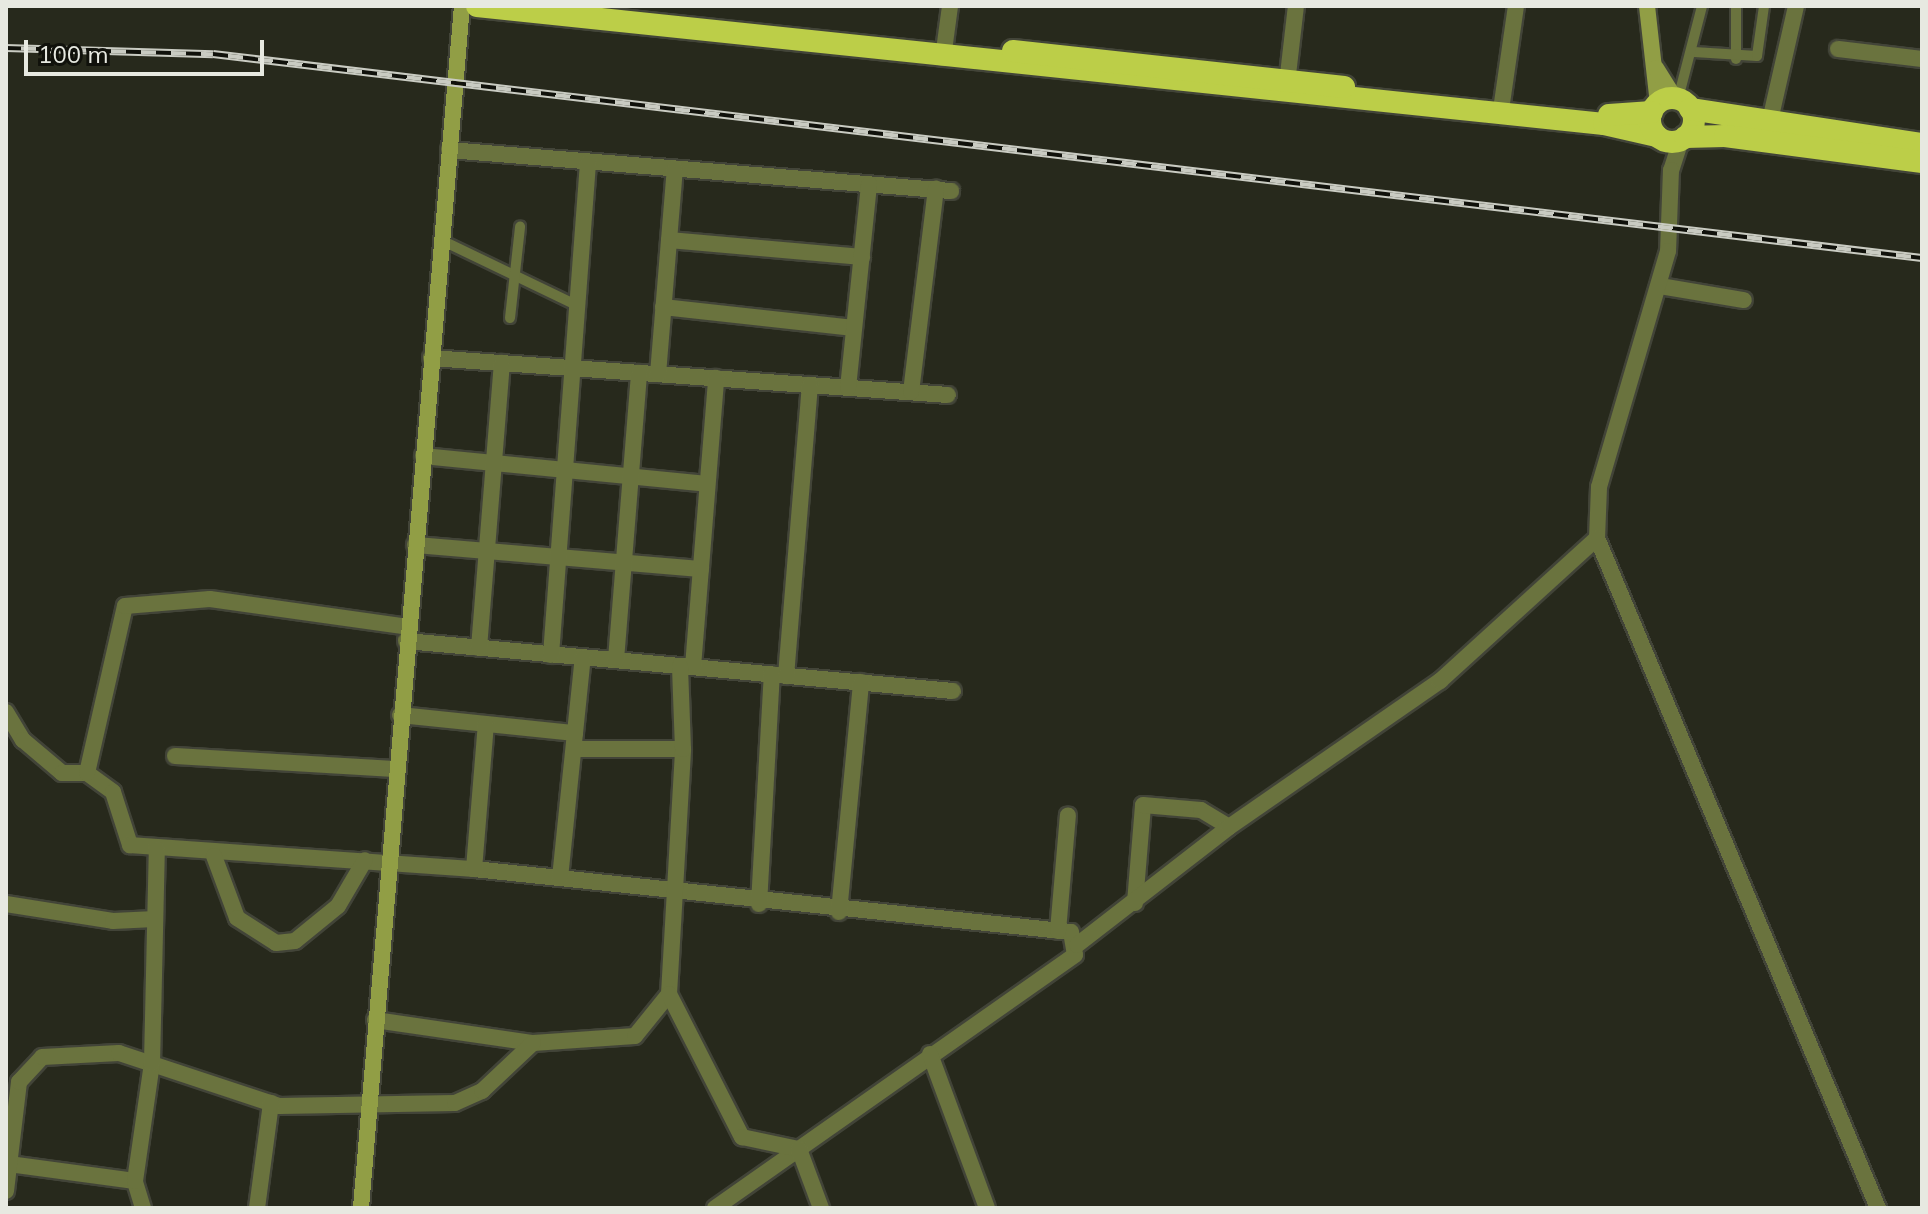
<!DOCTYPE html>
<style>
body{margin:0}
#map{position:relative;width:1928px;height:1214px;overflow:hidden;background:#27291c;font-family:Mulish,sans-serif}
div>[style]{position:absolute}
.roads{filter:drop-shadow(2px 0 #424438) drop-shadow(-2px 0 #424438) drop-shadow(0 2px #424438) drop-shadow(0 -2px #424438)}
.service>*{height:10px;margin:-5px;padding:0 5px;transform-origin:5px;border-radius:5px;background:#6a733e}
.minor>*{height:16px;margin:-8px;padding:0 8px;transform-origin:8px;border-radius:8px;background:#6a733e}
.tertiary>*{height:16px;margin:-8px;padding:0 8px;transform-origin:8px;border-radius:8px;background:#6a733e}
.secondary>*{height:16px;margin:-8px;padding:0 8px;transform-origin:8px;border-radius:8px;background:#919e45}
.trunk>*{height:22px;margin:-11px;padding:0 11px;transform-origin:11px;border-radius:11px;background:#bcce48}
.trunk>.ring{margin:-11px;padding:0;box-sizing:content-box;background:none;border:22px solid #bcce48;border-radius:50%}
.rail>*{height:8px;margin-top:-4px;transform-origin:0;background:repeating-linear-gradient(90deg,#10110b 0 15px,#c9cbc2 0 30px);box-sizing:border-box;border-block:2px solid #c9cbc2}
span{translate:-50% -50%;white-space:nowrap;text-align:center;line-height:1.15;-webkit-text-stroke:7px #10110b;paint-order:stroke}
.frame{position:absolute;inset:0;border:8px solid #e7e9e1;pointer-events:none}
.scale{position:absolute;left:24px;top:40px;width:240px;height:36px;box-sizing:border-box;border:4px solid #e7e9e1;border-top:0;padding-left:10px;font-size:24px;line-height:28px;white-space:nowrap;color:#e7e9e1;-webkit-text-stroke:6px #10110b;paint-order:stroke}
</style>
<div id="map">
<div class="roads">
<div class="service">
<div style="left:1736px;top:6px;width:53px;rotate:90deg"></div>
<div style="left:1694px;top:52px;width:63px;rotate:3.6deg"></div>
<div style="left:1757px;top:56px;width:50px;rotate:-82deg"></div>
<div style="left:1678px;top:99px;width:96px;rotate:-75.5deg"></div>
<div style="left:441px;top:240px;width:150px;rotate:25.7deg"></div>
<div style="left:510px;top:318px;width:92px;rotate:-83.7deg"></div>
</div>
<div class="minor">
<div style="left:1838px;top:49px;width:85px;rotate:6.8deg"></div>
<div style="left:943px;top:58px;width:52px;rotate:-82.3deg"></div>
<div style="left:1286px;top:92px;width:87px;rotate:-83.4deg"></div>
<div style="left:1502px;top:103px;width:98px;rotate:-81.8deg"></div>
<div style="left:1769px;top:125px;width:122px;rotate:-77.2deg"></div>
<div style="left:449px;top:150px;width:504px;rotate:4.67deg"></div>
<div style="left:669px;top:240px;width:194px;rotate:5deg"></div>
<div style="left:1660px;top:286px;width:85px;rotate:9.5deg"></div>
<div style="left:663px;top:307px;width:192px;rotate:6.3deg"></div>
<div style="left:431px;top:358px;width:518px;rotate:4.09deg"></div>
<div style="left:658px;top:374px;width:206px;rotate:-85.3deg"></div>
<div style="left:848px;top:388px;width:205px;rotate:-84.1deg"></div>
<div style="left:911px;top:392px;width:205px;rotate:-83deg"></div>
<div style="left:423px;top:456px;width:285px;rotate:5.6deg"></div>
<div style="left:415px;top:545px;width:287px;rotate:4.8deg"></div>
<div style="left:406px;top:641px;width:549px;rotate:5.22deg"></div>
<div style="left:479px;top:648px;width:286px;rotate:-85.4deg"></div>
<div style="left:551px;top:655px;width:494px;rotate:-85.7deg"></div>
<div style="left:616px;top:660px;width:288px;rotate:-85.4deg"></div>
<div style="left:693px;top:667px;width:290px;rotate:-85.4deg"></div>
<div style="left:786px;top:676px;width:292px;rotate:-85.3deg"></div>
<div style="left:6px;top:712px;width:33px;rotate:59deg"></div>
<div style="left:23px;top:740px;width:51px;rotate:40.2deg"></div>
<div style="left:62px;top:773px;width:25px"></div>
<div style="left:87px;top:773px;width:32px;rotate:36deg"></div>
<div style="left:113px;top:792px;width:56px;rotate:72.2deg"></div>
<div style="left:130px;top:845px;width:345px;rotate:4deg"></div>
<div style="left:474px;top:869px;width:600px;rotate:6.02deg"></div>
<div style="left:1071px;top:932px;width:23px;rotate:80deg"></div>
<div style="left:1075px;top:955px;width:440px;rotate:144.9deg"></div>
<div style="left:400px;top:715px;width:176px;rotate:5.9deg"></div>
<div style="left:574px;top:749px;width:109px"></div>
<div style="left:175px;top:756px;width:220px;rotate:3.4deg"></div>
<div style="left:87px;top:773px;width:171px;rotate:-77.2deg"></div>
<div style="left:125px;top:606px;width:85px;rotate:-4.7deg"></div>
<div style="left:210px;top:599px;width:200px;rotate:8deg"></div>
<div style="left:214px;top:856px;width:66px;rotate:69.6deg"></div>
<div style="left:237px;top:918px;width:46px;rotate:32.7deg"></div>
<div style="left:276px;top:943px;width:19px;rotate:-6deg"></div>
<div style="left:295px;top:941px;width:55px;rotate:-39.1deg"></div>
<div style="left:338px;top:906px;width:53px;rotate:-59.6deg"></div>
<div style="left:474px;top:869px;width:145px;rotate:-85.3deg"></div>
<div style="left:560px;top:878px;width:222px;rotate:-84.1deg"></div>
<div style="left:1135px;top:903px;width:98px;rotate:-85.3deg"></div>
<div style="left:1143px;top:805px;width:58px;rotate:4.9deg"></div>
<div style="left:1201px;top:810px;width:33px;rotate:31deg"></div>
<div style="left:6px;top:904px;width:108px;rotate:9deg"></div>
<div style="left:113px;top:921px;width:42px;rotate:-2.7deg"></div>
<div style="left:759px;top:904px;width:230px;rotate:-86.8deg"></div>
<div style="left:839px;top:912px;width:231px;rotate:-84.5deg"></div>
<div style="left:1058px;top:931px;width:116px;rotate:-85.1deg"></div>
<div style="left:1077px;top:945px;width:192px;rotate:-37.8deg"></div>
<div style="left:1229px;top:827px;width:257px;rotate:-34.7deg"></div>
<div style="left:1440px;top:681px;width:212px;rotate:-42.3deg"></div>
<div style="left:669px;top:994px;width:245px;rotate:-86.7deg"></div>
<div style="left:683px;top:749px;width:83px;rotate:-92.1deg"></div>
<div style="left:375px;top:1020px;width:160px;rotate:8.3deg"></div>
<div style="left:533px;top:1043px;width:102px;rotate:-3.9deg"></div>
<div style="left:635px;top:1036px;width:54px;rotate:-51deg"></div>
<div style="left:669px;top:994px;width:161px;rotate:63deg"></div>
<div style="left:742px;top:1137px;width:58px;rotate:11.9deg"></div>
<div style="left:799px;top:1149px;width:63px;rotate:69.6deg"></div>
<div style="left:930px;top:1054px;width:164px;rotate:69.7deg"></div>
<div style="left:9px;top:1164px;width:127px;rotate:7.7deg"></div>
<div style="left:6px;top:1191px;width:110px;rotate:-83.2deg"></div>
<div style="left:19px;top:1082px;width:34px;rotate:-47deg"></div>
<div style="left:42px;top:1057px;width:77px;rotate:-3deg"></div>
<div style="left:119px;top:1053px;width:169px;rotate:18.3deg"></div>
<div style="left:279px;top:1106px;width:176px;rotate:-1deg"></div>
<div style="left:455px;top:1103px;width:30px;rotate:-24deg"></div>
<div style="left:482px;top:1091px;width:70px;rotate:-43.3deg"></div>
<div style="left:143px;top:1208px;width:28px;rotate:-107deg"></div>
<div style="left:135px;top:1181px;width:119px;rotate:-81.8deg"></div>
<div style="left:152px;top:1063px;width:214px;rotate:-88.7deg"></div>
<div style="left:257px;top:1208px;width:106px;rotate:-82.4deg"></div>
</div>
<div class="tertiary">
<div style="left:1681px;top:140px;width:32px;rotate:108deg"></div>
<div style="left:1671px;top:170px;width:81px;rotate:92.1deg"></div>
<div style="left:1668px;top:251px;width:246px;rotate:106.3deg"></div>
<div style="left:1599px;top:487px;width:51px;rotate:92.2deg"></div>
<div style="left:1597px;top:538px;width:727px;rotate:67.25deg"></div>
</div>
<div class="secondary">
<div style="left:1647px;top:6px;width:99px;rotate:83.6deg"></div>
<div style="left:1656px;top:68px;width:36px;rotate:58deg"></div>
<div style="left:361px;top:1208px;width:1206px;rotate:-85.2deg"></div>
</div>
<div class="trunk">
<div style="left:477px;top:6px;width:1133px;rotate:5.98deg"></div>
<div style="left:1604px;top:124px;width:54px;rotate:12.8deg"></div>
<div style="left:1013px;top:51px;width:333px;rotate:6.2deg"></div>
<div class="ring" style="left:1650px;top:98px;width:22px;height:22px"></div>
<div style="left:1690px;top:109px;width:235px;rotate:8.6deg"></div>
<div style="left:1609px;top:115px;width:43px;rotate:-4deg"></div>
<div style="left:1685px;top:137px;width:40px;rotate:-1.4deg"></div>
<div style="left:1725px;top:136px;width:199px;rotate:7.5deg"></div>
</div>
</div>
<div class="rail">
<div style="left:6px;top:48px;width:207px;rotate:1.7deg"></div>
<div style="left:213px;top:54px;width:1721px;rotate:6.81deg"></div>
</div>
<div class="frame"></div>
<div class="scale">100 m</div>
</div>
